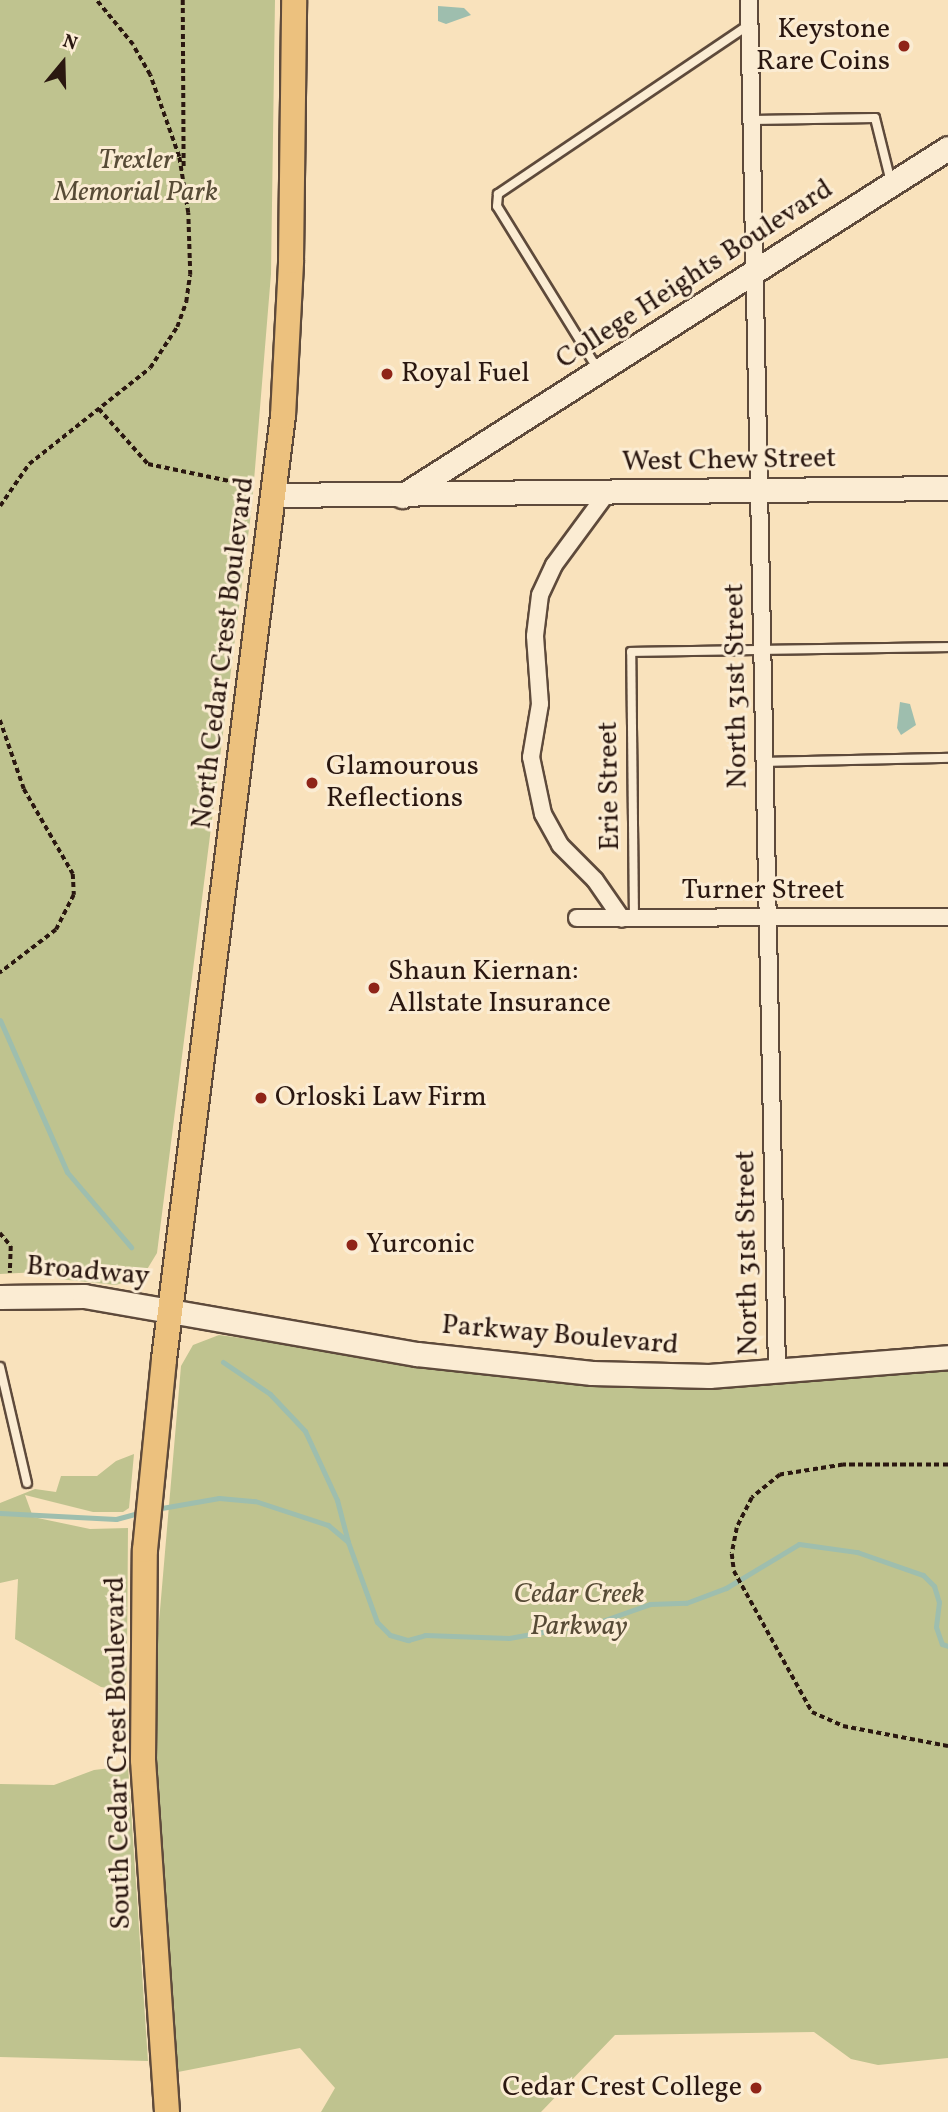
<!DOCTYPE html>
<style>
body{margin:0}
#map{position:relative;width:948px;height:2112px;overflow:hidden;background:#f9e2bc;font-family:Vollkorn,serif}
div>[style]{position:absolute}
.green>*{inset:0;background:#bfc38f}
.water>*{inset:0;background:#9ebeae}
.stream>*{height:5px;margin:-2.5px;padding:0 2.5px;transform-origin:2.5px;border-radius:2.5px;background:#9ebeae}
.path>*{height:3.5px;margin-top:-1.75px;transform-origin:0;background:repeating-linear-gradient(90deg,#2a1710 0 5px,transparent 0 8.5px)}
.roads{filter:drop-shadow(2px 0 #5e4a3b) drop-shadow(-2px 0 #5e4a3b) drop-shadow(0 2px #5e4a3b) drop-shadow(0 -2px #5e4a3b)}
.lane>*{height:8px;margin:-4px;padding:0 4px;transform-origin:4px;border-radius:4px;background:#fbecd3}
.street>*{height:16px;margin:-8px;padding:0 8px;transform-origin:8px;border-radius:8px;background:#fbecd3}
.secondary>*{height:23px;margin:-11.5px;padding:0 11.5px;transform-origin:11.5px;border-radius:11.5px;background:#fbecd3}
.primary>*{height:24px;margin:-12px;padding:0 12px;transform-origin:12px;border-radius:12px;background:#ecc17e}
.dots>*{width:19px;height:19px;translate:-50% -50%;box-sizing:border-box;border:4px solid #fbecd3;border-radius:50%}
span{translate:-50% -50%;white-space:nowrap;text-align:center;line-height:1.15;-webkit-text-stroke:6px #fbecd3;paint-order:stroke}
.poi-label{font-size:28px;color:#2a1710}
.right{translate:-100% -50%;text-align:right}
.left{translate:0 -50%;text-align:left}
.park-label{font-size:28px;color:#574b36;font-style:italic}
.street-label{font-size:28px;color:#2a1710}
.north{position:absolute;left:28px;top:28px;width:70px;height:70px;-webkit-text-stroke:5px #fbecd3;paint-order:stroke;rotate:19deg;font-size:19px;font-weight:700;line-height:28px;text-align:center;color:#2a1710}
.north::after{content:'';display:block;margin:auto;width:24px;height:32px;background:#2a1710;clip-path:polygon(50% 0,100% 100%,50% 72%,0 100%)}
</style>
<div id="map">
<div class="green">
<div style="clip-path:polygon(0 0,275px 0,271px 274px,252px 505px,157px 1253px,143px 1276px,116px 1285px,59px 1279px,57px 1271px,0 1274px)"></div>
<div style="clip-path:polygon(219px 1335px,611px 1388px,728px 1388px,948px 1370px,948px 2058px,878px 2065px,851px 2059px,814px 2032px,615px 2035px,541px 2112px,321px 2112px,335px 2088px,300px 2048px,178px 2072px,155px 1741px,157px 1645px,181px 1366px,193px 1345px)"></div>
<div style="clip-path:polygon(134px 1454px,129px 1508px,123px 1512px,93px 1512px,25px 1495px,33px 1517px,90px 1529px,128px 1528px,127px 1663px,126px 1684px,121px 1690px,101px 1687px,15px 1639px,18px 1579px,0 1583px,0 1503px,35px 1489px,56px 1492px,61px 1476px,97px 1476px,116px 1461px)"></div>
<div style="clip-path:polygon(128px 1766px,148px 2061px,0 2057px,0 1784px,54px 1785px,94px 1770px)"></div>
</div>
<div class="water">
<div style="clip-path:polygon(438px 6px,464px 8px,471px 15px,446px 24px,438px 21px)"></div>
<div style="clip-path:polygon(900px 702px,910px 704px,916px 725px,901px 735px,897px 728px)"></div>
</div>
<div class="stream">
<div style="left:0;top:1020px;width:166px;rotate:66.2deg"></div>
<div style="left:67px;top:1172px;width:99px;rotate:49.5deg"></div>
<div style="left:223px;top:1362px;width:57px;rotate:34.2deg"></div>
<div style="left:270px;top:1394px;width:51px;rotate:46.6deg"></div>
<div style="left:305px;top:1431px;width:76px;rotate:65.1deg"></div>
<div style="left:337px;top:1500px;width:43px;rotate:75.3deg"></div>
<div style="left:156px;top:1509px;width:64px;rotate:-9.9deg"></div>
<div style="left:219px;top:1498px;width:36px;rotate:5deg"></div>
<div style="left:255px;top:1501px;width:77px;rotate:18.2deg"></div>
<div style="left:328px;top:1525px;width:26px;rotate:40deg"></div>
<div style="left:348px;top:1542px;width:85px;rotate:70.1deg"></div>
<div style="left:377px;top:1622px;width:18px;rotate:45deg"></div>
<div style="left:390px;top:1635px;width:19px;rotate:16deg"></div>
<div style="left:408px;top:1640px;width:18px;rotate:-16deg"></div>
<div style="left:425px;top:1635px;width:84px;rotate:2deg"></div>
<div style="left:509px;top:1638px;width:91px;rotate:-10.1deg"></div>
<div style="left:599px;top:1622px;width:54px;rotate:-19.4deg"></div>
<div style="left:650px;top:1604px;width:36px;rotate:-2deg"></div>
<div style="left:686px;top:1603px;width:43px;rotate:-20.6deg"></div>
<div style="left:726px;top:1588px;width:85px;rotate:-31.1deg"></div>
<div style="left:799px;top:1544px;width:59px;rotate:7.9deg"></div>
<div style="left:857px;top:1552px;width:70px;rotate:19.2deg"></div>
<div style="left:923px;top:1575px;width:16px;rotate:45deg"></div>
<div style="left:934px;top:1586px;width:17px;rotate:73deg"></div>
<div style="left:939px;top:1602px;width:25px;rotate:97deg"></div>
<div style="left:936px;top:1627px;width:18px;rotate:71deg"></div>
<div style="left:942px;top:1644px;width:6px;rotate:18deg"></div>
<div style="left:0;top:1513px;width:116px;rotate:3deg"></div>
<div style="left:116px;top:1519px;width:28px;rotate:-15deg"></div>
</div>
<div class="path">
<div style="left:183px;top:0;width:169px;rotate:89.7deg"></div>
<div style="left:99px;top:409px;width:74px;rotate:48.3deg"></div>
<div style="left:148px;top:464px;width:98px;rotate:11.8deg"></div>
<div style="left:0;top:506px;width:51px;rotate:-55.4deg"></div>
<div style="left:29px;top:464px;width:154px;rotate:-38.4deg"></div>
<div style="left:150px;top:368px;width:49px;rotate:-56.6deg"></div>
<div style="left:177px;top:327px;width:27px;rotate:-70deg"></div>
<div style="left:186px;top:302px;width:27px;rotate:-82deg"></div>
<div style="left:190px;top:275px;width:62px;rotate:-91.8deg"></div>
<div style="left:188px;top:213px;width:57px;rotate:-99.1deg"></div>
<div style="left:179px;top:157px;width:87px;rotate:-109.5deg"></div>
<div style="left:150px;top:75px;width:34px;rotate:-120deg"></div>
<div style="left:133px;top:45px;width:58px;rotate:-129.4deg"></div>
<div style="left:0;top:720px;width:73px;rotate:70.8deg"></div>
<div style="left:24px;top:789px;width:98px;rotate:60deg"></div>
<div style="left:73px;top:874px;width:21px;rotate:87deg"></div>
<div style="left:74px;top:895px;width:39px;rotate:117deg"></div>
<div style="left:56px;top:930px;width:71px;rotate:142.5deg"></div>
<div style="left:0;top:1233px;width:17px;rotate:50deg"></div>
<div style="left:11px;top:1246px;width:27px;rotate:92deg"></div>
<div style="left:948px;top:1465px;width:105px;rotate:180deg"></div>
<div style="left:843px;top:1465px;width:64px;rotate:171deg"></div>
<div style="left:780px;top:1475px;width:36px;rotate:141deg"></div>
<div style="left:752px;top:1498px;width:34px;rotate:117deg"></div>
<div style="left:737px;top:1528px;width:26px;rotate:101deg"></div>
<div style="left:732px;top:1554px;width:17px;rotate:83deg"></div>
<div style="left:734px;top:1571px;width:161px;rotate:61deg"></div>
<div style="left:812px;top:1712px;width:34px;rotate:24deg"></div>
<div style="left:843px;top:1726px;width:107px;rotate:10.8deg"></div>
</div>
<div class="roads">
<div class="lane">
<div style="left:752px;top:120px;width:123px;rotate:-0.9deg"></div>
<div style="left:875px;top:118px;width:66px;rotate:76deg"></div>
<div style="left:597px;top:368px;width:190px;rotate:-121.7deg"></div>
<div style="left:497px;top:206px;width:12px;rotate:-85deg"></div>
<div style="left:498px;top:194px;width:303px;rotate:-34deg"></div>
<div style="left:765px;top:762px;width:183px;rotate:-1.3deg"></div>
<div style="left:634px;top:918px;width:266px;rotate:-90.6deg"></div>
<div style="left:631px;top:652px;width:317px;rotate:-0.9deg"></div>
<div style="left:0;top:1367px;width:119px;rotate:76.9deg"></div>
</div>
<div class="street">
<div style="left:749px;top:0;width:1371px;rotate:88.83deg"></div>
<div style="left:607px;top:493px;width:89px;rotate:126.4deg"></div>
<div style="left:554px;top:565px;width:33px;rotate:115deg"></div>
<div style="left:540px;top:595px;width:41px;rotate:97deg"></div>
<div style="left:535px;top:636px;width:68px;rotate:85.8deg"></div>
<div style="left:540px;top:704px;width:54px;rotate:99.6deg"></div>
<div style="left:531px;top:757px;width:58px;rotate:78.1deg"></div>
<div style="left:543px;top:814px;width:35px;rotate:61deg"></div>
<div style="left:560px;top:845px;width:49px;rotate:45deg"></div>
<div style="left:595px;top:880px;width:47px;rotate:55.3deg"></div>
<div style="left:577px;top:918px;width:371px;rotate:-0.2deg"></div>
</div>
<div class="secondary">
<div style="left:273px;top:495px;width:675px;rotate:-0.59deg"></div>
<div style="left:402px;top:496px;width:647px;rotate:-32.51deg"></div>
<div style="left:0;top:1297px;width:84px;rotate:-0.7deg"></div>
<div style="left:84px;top:1296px;width:338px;rotate:9.9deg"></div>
<div style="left:417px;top:1354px;width:176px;rotate:6.2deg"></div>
<div style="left:592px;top:1373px;width:117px;rotate:1.5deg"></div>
<div style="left:709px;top:1376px;width:240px;rotate:-4.5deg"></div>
</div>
<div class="primary">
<div style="left:167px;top:2112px;width:353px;rotate:-93.9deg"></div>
<div style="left:143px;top:1760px;width:210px;rotate:-89.5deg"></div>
<div style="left:145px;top:1550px;width:192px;rotate:-84.3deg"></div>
<div style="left:164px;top:1359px;width:950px;rotate:-82.81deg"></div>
<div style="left:283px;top:416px;width:155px;rotate:-87deg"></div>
<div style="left:291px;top:261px;width:261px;rotate:-89.3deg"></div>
</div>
</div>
<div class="dots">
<div style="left:904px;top:46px;background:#8f2418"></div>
<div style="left:387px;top:374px;background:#8f2418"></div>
<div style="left:312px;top:783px;background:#8f2418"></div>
<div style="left:374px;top:988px;background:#8f2418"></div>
<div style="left:261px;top:1098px;background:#8f2418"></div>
<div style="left:352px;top:1245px;background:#8f2418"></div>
<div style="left:756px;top:2088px;background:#8f2418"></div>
</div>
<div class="poi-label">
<span class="right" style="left:890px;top:46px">Keystone<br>Rare Coins</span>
<span class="left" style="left:401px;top:374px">Royal Fuel</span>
<span class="left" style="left:326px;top:783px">Glamourous<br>Reflections</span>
<span class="left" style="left:388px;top:988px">Shaun Kiernan:<br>Allstate Insurance</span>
<span class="left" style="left:275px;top:1098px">Orloski Law Firm</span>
<span class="left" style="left:366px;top:1245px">Yurconic</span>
<span class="right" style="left:742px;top:2088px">Cedar Crest College</span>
</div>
<div class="park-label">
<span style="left:136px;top:177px">Trexler<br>Memorial Park</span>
<span style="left:579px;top:1611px">Cedar Creek<br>Parkway</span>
</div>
<div class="street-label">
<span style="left:695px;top:275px;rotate:-33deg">College Heights Boulevard</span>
<span style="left:729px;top:461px;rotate:-1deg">West Chew Street</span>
<span style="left:224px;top:653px;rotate:-83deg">North Cedar Crest Boulevard</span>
<span style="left:737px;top:686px;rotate:-91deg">North 31st Street</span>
<span style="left:610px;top:786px;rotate:-91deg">Erie Street</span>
<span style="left:763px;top:891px">Turner Street</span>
<span style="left:748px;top:1253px;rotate:-91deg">North 31st Street</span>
<span style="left:88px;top:1272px;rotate:5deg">Broadway</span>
<span style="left:560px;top:1336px;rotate:5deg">Parkway Boulevard</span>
<span style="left:119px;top:1753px;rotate:-91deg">South Cedar Crest Boulevard</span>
</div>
<div class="north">N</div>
</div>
